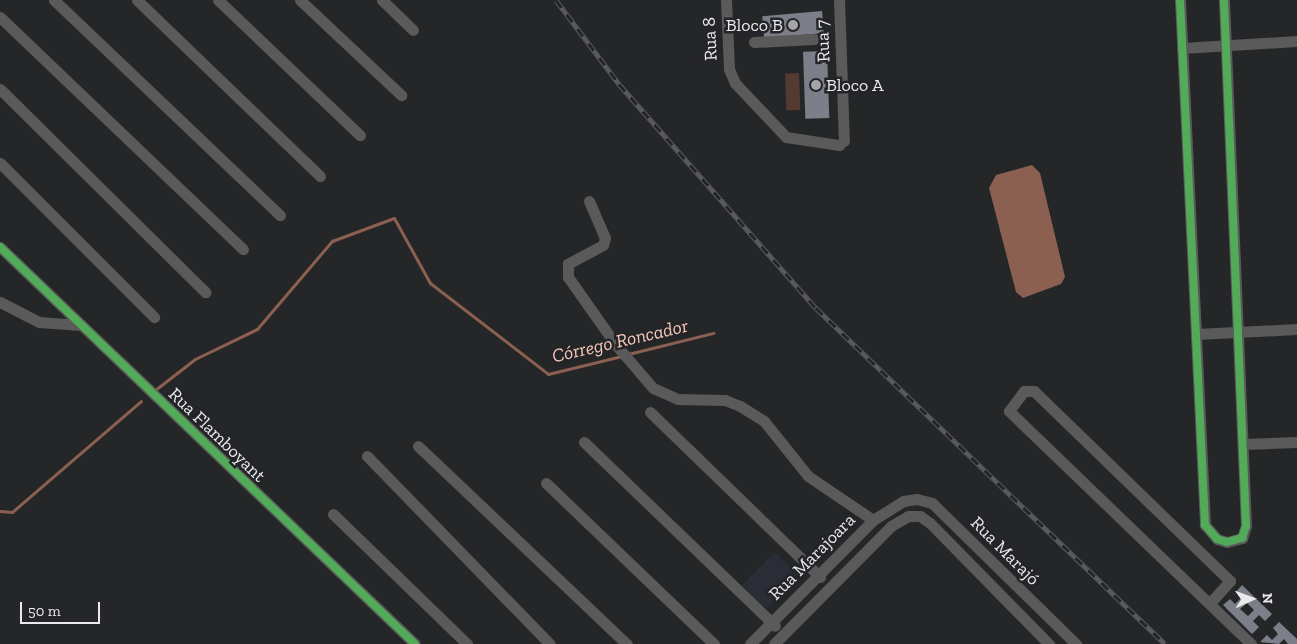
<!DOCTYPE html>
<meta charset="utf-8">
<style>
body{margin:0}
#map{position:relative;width:1297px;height:644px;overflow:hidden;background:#252628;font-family:"Zilla Slab",serif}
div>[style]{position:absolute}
.built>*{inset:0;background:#2a2d35;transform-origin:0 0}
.green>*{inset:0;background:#553a31;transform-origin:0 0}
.water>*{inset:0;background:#8c6051}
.stream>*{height:3px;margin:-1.5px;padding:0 1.5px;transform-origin:1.5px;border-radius:1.5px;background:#8c6051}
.building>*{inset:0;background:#7c7f89;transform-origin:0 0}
.minor>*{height:11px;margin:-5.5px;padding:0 5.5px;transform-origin:5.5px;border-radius:5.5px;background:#5a5a5a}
.rail>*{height:5px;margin-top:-2.5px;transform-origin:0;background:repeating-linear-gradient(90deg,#242529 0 9px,#5b5c5d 0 18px);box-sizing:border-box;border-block:1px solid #5b5c5d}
.cycleway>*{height:8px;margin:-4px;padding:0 4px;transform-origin:4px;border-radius:4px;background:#51ab58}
.dots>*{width:14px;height:14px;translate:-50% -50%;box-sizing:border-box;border:2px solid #242529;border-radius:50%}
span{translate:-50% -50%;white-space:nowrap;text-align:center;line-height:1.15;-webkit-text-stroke:5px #242529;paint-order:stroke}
.poi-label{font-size:18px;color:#eaeaed}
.right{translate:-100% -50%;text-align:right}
.left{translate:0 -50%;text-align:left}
.street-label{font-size:18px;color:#eaeaed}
.water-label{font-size:19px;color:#f8c9b8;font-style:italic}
.north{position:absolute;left:1227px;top:574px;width:50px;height:50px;-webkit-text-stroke:4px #242529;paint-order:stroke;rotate:88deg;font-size:14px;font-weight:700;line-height:20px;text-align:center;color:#eaeaed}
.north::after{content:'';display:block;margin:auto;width:18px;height:22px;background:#eaeaed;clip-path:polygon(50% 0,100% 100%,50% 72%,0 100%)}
.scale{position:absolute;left:20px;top:602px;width:80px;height:22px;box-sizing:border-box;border:2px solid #eaeaed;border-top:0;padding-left:6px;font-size:15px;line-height:18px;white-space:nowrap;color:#eaeaed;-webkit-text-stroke:4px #242529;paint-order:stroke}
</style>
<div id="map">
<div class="built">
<div style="left:775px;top:552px;width:34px;height:47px;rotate:45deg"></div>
</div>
<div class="green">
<div style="left:799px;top:73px;width:37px;height:14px;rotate:88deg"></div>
</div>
<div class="water">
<div style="clip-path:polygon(1032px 165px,1040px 173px,1065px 277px,1061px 284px,1023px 298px,1016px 292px,989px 188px,996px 175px)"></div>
</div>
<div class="stream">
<div style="left:628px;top:354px;width:88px;rotate:-13.9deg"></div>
<div style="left:155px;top:390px;width:51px;rotate:-37.8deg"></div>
<div style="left:195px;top:359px;width:69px;rotate:-25.8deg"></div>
<div style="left:257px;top:329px;width:116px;rotate:-49.6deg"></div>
<div style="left:332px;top:241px;width:66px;rotate:-20.4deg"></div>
<div style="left:394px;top:218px;width:74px;rotate:61deg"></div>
<div style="left:430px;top:283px;width:149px;rotate:37.6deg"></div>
<div style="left:548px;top:374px;width:76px;rotate:-13.7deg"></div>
<div style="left:0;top:511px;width:12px;rotate:5deg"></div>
<div style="left:12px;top:512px;width:170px;rotate:-40.7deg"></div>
</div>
<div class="building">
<div style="left:822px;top:11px;width:22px;height:60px;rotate:85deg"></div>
<div style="left:827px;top:51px;width:67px;height:24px;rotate:88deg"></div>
<div style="clip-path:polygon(evenodd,1242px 585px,1272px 614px,1265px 621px,1259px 615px,1253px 621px,1259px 627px,1252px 634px,1223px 605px,1230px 599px,1235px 604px,1241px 598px,1236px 592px,1242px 585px,1247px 603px,1254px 610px,1248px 616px,1240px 609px,1247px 603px)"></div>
<div style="clip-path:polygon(1279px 622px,1297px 639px,1297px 644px,1288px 644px,1284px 639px,1279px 644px,1260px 642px,1267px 635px,1272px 640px,1278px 634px,1273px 628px)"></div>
</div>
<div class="minor">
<div style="left:54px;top:0;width:312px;rotate:43.6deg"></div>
<div style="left:137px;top:0;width:254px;rotate:43.9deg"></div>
<div style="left:218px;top:0;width:196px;rotate:43.6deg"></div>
<div style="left:300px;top:0;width:139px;rotate:43.2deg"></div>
<div style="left:382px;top:0;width:43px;rotate:44.1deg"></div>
<div style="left:726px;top:0;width:69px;rotate:87.5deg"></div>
<div style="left:729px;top:69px;width:15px;rotate:67deg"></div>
<div style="left:735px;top:83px;width:74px;rotate:46.6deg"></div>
<div style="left:786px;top:137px;width:54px;rotate:8.6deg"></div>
<div style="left:839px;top:0;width:141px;rotate:88deg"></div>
<div style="left:1180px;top:0;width:526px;rotate:87.27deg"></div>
<div style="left:1205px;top:525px;width:18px;rotate:49deg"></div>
<div style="left:1217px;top:539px;width:10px;rotate:17deg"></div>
<div style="left:1227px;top:542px;width:16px;rotate:-15deg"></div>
<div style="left:1242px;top:538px;width:13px;rotate:-72deg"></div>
<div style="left:1246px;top:526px;width:526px;rotate:-92.4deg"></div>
<div style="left:0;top:17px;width:336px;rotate:43.7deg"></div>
<div style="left:754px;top:42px;width:60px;rotate:-2.9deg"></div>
<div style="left:1182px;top:48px;width:115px;rotate:-3.5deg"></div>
<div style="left:0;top:89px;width:289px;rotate:44.7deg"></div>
<div style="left:0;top:163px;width:218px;rotate:45deg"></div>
<div style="left:589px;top:201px;width:40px;rotate:66.6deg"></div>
<div style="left:605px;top:238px;width:7px;rotate:106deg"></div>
<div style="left:603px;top:245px;width:40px;rotate:152deg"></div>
<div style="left:568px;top:264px;width:13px;rotate:90deg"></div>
<div style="left:568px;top:277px;width:83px;rotate:54.8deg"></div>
<div style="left:616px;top:345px;width:57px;rotate:49.3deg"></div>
<div style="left:653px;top:388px;width:27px;rotate:24deg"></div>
<div style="left:678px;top:399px;width:47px;rotate:1.2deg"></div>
<div style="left:725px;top:400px;width:16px;rotate:22deg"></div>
<div style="left:740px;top:406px;width:28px;rotate:32deg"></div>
<div style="left:764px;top:421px;width:70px;rotate:51.3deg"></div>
<div style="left:808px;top:476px;width:78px;rotate:34.1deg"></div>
<div style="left:0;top:247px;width:574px;rotate:43.73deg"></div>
<div style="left:0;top:302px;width:44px;rotate:27.1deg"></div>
<div style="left:39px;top:322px;width:41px;rotate:4.2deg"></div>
<div style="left:1196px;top:334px;width:101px;rotate:-2.8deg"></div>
<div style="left:650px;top:412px;width:237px;rotate:44.1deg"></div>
<div style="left:584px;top:442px;width:265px;rotate:43.9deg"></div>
<div style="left:1244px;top:444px;width:53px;rotate:-2.2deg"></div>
<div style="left:418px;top:446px;width:288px;rotate:43.5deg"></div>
<div style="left:367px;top:456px;width:262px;rotate:45.8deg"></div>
<div style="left:546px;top:483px;width:233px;rotate:43.8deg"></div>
<div style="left:333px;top:514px;width:187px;rotate:44.1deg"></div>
<div style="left:1210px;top:603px;width:30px;rotate:-48deg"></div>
<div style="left:1230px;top:581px;width:273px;rotate:-135.9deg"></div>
<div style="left:1034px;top:391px;width:10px;rotate:180deg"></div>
<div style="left:1024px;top:391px;width:25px;rotate:127deg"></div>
<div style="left:1009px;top:411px;width:336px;rotate:43.9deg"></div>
<div style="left:750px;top:644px;width:175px;rotate:-45.2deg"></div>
<div style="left:873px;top:520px;width:36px;rotate:-32deg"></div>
<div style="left:903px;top:501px;width:14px;rotate:-8deg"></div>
<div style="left:917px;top:499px;width:16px;rotate:15deg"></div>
<div style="left:932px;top:503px;width:202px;rotate:44.4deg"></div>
<div style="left:774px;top:644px;width:166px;rotate:-45.2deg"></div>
<div style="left:891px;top:526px;width:20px;rotate:-30deg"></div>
<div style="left:908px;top:516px;width:12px"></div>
<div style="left:920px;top:516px;width:12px;rotate:35deg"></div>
<div style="left:930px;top:523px;width:170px;rotate:45.5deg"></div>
</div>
<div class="rail">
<div style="left:556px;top:0;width:105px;rotate:53.1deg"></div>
<div style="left:619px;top:84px;width:298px;rotate:48.7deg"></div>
<div style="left:816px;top:308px;width:484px;rotate:43.9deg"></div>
</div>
<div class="cycleway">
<div style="left:1180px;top:0;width:526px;rotate:87.27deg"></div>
<div style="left:1205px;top:525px;width:18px;rotate:49deg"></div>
<div style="left:1217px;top:539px;width:10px;rotate:17deg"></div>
<div style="left:1227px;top:542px;width:16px;rotate:-15deg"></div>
<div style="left:1242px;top:538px;width:13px;rotate:-72deg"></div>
<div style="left:1246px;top:526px;width:526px;rotate:-92.4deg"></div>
<div style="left:0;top:247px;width:574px;rotate:43.73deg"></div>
</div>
<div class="dots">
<div style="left:793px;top:25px;background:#a5a5a8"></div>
<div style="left:816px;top:85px;background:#a5a5a8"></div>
</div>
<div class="poi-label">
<span class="right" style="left:783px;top:25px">Bloco B</span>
<span class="left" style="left:826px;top:85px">Bloco A</span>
</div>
<div class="street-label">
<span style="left:710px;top:39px;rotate:-93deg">Rua 8</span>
<span style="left:823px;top:41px;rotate:-92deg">Rua 7</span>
<span style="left:217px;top:435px;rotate:44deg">Rua Flamboyant</span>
<span style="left:1005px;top:551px;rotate:45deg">Rua Marajó</span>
<span style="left:812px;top:557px;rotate:-45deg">Rua Marajoara</span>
</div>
<div class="water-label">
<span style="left:620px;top:341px;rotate:-13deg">Córrego Roncador</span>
</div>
<div class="north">N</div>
<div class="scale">50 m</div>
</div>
